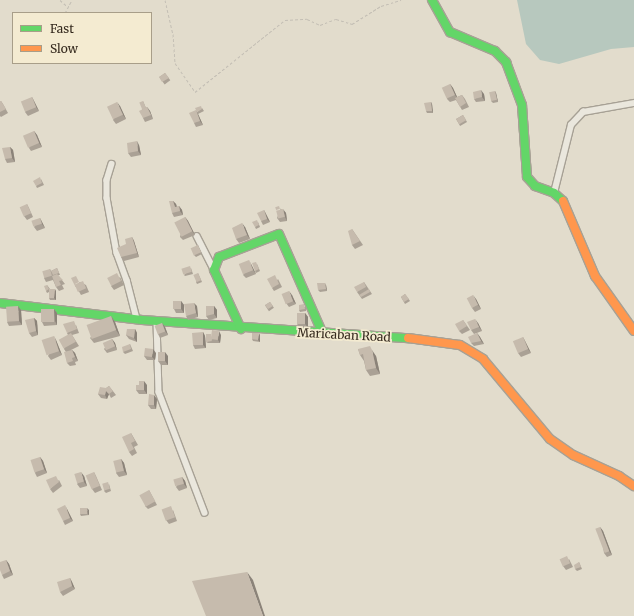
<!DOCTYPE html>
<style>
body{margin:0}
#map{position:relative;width:634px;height:616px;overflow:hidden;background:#e2dccc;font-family:Merriweather,serif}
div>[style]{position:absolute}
.water>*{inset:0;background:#b7c8be}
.path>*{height:1px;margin-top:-0.5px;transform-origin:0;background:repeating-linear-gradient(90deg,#c3beb4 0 3px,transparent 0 5px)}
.roads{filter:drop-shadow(1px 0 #a7a195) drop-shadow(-1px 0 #a7a195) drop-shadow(0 1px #a7a195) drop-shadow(0 -1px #a7a195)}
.street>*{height:5.5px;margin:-2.75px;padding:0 2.75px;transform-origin:2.75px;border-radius:2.75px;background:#eae7dd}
.fast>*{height:8px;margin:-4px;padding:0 4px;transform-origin:4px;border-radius:4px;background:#63d668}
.slow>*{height:8px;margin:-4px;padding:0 4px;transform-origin:4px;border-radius:4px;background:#ff974d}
.wall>*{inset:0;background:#aaa195;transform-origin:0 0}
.shaded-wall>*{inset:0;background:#8b8379}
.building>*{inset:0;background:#c6bbad;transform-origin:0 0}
span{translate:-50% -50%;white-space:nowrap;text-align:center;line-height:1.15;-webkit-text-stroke:3.5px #f4ebd1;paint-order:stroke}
.street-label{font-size:12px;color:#352a1e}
.legend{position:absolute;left:12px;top:12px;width:140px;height:52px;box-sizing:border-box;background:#f4ebd1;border:1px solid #a89e89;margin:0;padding:5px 7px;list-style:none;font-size:12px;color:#352a1e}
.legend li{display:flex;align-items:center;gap:8px;height:20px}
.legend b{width:20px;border:1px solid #a89e89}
</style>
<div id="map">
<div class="water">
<div style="clip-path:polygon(517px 0,634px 0,634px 47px,611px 49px,559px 64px,540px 60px,526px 44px)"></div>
</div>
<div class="path">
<div style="left:60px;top:0;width:9px;rotate:41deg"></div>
<div style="left:165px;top:0;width:35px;rotate:77deg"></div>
<div style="left:173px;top:34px;width:29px;rotate:86deg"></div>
<div style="left:175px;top:63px;width:35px;rotate:55deg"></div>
<div style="left:195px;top:92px;width:115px;rotate:-38.7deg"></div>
<div style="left:285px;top:20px;width:22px;rotate:-3deg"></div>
<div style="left:307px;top:19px;width:14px;rotate:25deg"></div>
<div style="left:320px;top:25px;width:17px;rotate:-21deg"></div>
<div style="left:336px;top:19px;width:17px;rotate:17deg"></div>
<div style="left:352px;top:24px;width:34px;rotate:-32deg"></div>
<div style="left:381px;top:6px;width:21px;rotate:-17deg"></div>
<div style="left:65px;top:13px;width:15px;rotate:-62deg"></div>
</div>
<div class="roads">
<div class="street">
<div style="left:112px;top:164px;width:17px;rotate:107deg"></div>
<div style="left:107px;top:180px;width:18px;rotate:90deg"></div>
<div style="left:107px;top:198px;width:56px;rotate:79.7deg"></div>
<div style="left:117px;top:253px;width:29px;rotate:70deg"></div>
<div style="left:127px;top:280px;width:40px;rotate:75.6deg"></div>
<div style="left:554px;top:193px;width:70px;rotate:-76deg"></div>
<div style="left:571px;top:125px;width:18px;rotate:-47deg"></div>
<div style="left:583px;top:112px;width:52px;rotate:-10deg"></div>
<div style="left:197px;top:236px;width:38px;rotate:63deg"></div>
<div style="left:157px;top:321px;width:71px;rotate:88.4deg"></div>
<div style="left:159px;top:392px;width:129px;rotate:69.2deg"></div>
</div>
<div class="fast">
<div style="left:432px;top:0;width:37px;rotate:61deg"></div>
<div style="left:450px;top:32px;width:49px;rotate:22.9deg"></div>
<div style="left:495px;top:51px;width:16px;rotate:45deg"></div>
<div style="left:506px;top:62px;width:46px;rotate:69.6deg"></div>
<div style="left:522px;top:105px;width:72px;rotate:86deg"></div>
<div style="left:527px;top:177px;width:12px;rotate:48deg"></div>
<div style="left:535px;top:186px;width:20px;rotate:20deg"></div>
<div style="left:554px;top:193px;width:12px;rotate:42deg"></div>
<div style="left:0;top:303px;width:143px;rotate:6.8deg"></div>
<div style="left:142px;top:320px;width:267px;rotate:3.9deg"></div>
<div style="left:241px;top:329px;width:65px;rotate:-114.6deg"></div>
<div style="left:214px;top:270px;width:14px;rotate:-69deg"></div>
<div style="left:219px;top:257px;width:64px;rotate:-21deg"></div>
<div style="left:279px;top:234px;width:109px;rotate:66.3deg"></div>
</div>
<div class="slow">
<div style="left:563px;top:201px;width:82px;rotate:66.9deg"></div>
<div style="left:595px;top:276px;width:67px;rotate:54.7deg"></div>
<div style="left:408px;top:338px;width:52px;rotate:7.7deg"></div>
<div style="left:460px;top:345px;width:27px;rotate:31deg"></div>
<div style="left:483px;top:359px;width:104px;rotate:50.1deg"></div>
<div style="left:550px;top:439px;width:28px;rotate:35deg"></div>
<div style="left:573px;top:455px;width:51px;rotate:24.5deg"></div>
<div style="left:619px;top:476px;width:18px;rotate:34deg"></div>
</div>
</div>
<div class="wall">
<div style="left:165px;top:73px;width:9px;height:7px;rotate:54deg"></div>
<div style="clip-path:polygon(450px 84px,453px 88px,457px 97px,462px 95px,465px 99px,469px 107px,462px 110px,456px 100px,450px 102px,447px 99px)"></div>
<div style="clip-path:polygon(495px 91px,496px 93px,498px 102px,493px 103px,491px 101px)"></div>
<div style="clip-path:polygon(484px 94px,485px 101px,476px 102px,474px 99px)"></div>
<div style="clip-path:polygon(32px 97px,39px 111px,28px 116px,25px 112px)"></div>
<div style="clip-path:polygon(0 101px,1px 101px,3px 104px,8px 113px,1px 117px,0 116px)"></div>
<div style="clip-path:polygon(143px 101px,146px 108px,147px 107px,150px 111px,153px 119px,145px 122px,143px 118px,142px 110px)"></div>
<div style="clip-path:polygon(431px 102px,432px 104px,433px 113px,427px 113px,426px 111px)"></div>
<div style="clip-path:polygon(120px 106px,126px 119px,116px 124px,113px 120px)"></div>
<div style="clip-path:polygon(202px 108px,204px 111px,198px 114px,197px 112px)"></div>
<div style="clip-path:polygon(196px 110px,198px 114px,203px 125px,196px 127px,194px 123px)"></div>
<div style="left:463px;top:115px;width:8px;height:8px;rotate:60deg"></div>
<div style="clip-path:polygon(34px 131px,37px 135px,42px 147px,31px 151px,29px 148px)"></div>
<div style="clip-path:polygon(139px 145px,141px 155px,131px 157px,128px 153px)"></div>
<div style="clip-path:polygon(10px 147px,13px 150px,15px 162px,7px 163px,5px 159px)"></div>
<div style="clip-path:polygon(41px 179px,44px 185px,37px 188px,36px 186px)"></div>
<div style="clip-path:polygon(173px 201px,176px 204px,177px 207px,179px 206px,182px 210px,183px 215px,174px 217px,172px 213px)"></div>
<div style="clip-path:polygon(27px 204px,29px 208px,33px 217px,27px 220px,24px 216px)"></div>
<div style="clip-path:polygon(281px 208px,281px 209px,286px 213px,287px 221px,280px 222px,277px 218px)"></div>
<div style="clip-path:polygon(264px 210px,270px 222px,263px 225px,261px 221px)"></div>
<div style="clip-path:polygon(185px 217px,188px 221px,195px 235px,183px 240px,180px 237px)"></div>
<div style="clip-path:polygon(40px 218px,45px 228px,37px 231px,34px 227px)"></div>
<div style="clip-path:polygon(258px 222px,260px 227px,256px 229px,255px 227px)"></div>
<div style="clip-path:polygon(245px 227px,250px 239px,239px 243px,236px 239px)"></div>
<div style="clip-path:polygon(352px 229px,363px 245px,355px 249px,352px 245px)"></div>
<div style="clip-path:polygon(132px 237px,134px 241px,139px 257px,124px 261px,121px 257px)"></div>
<div style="clip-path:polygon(198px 245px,202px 254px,196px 257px,194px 255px)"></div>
<div style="clip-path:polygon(251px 264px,256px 274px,246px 278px,243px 275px)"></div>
<div style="clip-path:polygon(257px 264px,260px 271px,256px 273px,255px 271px)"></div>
<div style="clip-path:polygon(57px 268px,60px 275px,58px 275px,65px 284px,62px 285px,64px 289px,59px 291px,56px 287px,53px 280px,46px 282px,44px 278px,50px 269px,51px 271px)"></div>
<div style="clip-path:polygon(191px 268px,193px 274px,185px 276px,184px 275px)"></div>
<div style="clip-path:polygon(198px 273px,202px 282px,197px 284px,196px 282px)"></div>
<div style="clip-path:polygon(120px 277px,124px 285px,114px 290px,111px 286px)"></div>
<div style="clip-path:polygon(278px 279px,282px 287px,274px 291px,272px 288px)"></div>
<div style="clip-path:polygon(80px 282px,86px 285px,89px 292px,81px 295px,77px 288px,75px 286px)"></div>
<div style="clip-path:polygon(364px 282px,372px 294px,362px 299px,357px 292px)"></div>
<div style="clip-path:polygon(47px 285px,50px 289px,56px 291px,56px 300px,50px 300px,49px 298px,49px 292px,47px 293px,46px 291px)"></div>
<div style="clip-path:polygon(326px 285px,327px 291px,320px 292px,318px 290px)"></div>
<div style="clip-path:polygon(405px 294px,410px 301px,405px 304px,401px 297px)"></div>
<div style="clip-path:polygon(292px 295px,296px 304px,289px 307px,286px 303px)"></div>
<div style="clip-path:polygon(476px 299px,481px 309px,475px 312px,472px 308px)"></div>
<div style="clip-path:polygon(181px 301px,184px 305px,184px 313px,176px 313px,174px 309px)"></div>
<div style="left:270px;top:302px;width:7px;height:6px;rotate:56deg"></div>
<div style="clip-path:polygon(197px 306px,198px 317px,188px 320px,186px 316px)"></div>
<div style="clip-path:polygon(214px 306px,217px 310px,217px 318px,209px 320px,206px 316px)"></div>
<div style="clip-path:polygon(306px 306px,306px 311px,300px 312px,299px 310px)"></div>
<div style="clip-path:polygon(54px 309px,57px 313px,57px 325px,44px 326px,42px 322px)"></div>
<div style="clip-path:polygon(21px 310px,22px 325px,9px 326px,7px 322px)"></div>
<div style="clip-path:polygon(305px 313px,308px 317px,308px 328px,300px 328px,297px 324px)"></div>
<div style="clip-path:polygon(111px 316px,115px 322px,120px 336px,94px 343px,90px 338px)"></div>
<div style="clip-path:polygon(34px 318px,37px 321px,38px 335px,32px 337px,29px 333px)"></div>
<div style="clip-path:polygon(463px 320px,470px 330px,462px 334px,459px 331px)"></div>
<div style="clip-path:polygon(162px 323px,165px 327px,168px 335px,160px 338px,158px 334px)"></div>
<div style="clip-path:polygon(478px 323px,482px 331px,474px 334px,471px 330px)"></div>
<div style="clip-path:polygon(76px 325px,79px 333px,72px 335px,79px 346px,71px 350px,72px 350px,75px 353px,78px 361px,75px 362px,76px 365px,70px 366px,67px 363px,66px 352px,64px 349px,68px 335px,67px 333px)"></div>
<div style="clip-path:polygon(135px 329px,137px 333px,137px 342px,129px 339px,126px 335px)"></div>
<div style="clip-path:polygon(203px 332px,205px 336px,206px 348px,195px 349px,193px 345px)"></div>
<div style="clip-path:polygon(477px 333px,480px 337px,484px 344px,474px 346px,471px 343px)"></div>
<div style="clip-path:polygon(221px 335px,220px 343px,208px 343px,206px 342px)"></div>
<div style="clip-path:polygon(260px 335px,260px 342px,253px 341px,252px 339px)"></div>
<div style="clip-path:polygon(523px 337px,531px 353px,521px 357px,518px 353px)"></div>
<div style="clip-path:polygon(112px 339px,115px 343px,117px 350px,107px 353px,104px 349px)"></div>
<div style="clip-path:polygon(56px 340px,62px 355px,51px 360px,48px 356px)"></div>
<div style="clip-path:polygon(130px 344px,133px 351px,125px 354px,123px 352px)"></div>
<div style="clip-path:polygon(358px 349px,376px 356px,380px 374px,370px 376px,366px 370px,364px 361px,360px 355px)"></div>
<div style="clip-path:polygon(156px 353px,155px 360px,147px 360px,144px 356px)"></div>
<div style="clip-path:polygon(168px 356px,168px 365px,161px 365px,158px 361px)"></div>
<div style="clip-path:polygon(147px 385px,147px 394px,139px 394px,136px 390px)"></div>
<div style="clip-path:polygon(109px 386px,116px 395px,111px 398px,109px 394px,107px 399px,101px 398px,98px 394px)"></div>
<div style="clip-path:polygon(157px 399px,156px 409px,151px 409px,148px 405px)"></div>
<div style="clip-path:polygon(131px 433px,138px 445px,134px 447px,137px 453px,132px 456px,129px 452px)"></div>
<div style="clip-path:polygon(40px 457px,43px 461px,47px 473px,37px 477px,35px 473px)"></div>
<div style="clip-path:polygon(121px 459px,124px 463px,127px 475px,119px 477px,116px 473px)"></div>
<div style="clip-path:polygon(94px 472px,96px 476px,102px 490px,95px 493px,92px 489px)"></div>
<div style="clip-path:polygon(84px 476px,87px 486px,80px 488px,77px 484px)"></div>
<div style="clip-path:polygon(182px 477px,185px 481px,187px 488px,179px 491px,176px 487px)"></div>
<div style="clip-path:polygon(59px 480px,62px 486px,53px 493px,50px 489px)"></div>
<div style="clip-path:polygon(109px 484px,111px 491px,106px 493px,104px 491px)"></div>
<div style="clip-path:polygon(149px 490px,157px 505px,148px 509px,145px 506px)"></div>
<div style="clip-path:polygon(67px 509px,73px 521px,65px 525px,63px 521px)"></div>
<div style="clip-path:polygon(89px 510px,89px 515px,81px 516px,80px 514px)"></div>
<div style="clip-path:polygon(173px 510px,177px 521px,169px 524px,166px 520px)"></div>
<div style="clip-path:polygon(600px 527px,603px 531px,612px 555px,607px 557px,604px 553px)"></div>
<div style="clip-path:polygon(569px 559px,573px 567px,566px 570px,563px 566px)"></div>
<div style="clip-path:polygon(6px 560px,9px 564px,13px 575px,4px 579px,2px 575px)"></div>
<div style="clip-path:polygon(579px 562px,582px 569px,577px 571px,575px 569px)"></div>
<div style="clip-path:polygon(70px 578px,72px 582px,75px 589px,63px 596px,60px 592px)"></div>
</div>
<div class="shaded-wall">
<div style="clip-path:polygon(450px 84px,453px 88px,458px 99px,455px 95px)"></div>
<div style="clip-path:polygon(481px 90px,484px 94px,485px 101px,482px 97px)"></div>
<div style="clip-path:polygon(495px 91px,496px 93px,498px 102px,497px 100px)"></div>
<div style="clip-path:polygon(32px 97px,39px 111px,36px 107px)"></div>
<div style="clip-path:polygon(117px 102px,120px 106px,126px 119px,123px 115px)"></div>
<div style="clip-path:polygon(431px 102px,432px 104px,433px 113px,432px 111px)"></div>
<div style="clip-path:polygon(147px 107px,150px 111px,153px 119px)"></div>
<div style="clip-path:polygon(196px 110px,198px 114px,203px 125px,200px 121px)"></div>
<div style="clip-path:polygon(34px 131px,37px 135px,42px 147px,39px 143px)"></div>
<div style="clip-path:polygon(137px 141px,139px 145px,141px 155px,138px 151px)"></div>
<div style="clip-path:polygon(10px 147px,13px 150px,15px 162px,12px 158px)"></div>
<div style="clip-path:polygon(173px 201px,176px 204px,178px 211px,175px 207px)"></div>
<div style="clip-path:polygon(179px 206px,182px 210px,183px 215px,180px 211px)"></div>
<div style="clip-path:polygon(283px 209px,286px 213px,287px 221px,285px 217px)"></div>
<div style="clip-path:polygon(264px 210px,270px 222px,267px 219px)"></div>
<div style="clip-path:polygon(185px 217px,188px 221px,195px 235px,192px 231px)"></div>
<div style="clip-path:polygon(40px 218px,45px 228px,42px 224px)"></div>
<div style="clip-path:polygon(242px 223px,245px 227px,250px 239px,247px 235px)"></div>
<div style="clip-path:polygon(132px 237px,134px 241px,139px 257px,137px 253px)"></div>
<div style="clip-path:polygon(249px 260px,256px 274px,253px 270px)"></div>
<div style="clip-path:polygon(325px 283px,326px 285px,327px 291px,326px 289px)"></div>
<div style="clip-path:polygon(55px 289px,56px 291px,56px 300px,54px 298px)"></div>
<div style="clip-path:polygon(289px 291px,292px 295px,296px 304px,293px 301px)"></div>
<div style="clip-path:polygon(473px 295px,476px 299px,481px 309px,478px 305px)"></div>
<div style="clip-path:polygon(181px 301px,184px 305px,184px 313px,181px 309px)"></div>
<div style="clip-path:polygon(194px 303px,197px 306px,198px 317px,196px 313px)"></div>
<div style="clip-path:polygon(18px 306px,21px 310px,22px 325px,19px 321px)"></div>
<div style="clip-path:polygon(214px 306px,217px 310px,217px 318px,214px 314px)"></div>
<div style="clip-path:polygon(54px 309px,57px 313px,57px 325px,55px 321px)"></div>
<div style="clip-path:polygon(305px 313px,308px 317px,308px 328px,305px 324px)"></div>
<div style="clip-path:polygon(111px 316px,115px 322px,120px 336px,116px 330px)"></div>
<div style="clip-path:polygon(34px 318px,37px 321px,38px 335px,36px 331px)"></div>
<div style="clip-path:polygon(475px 319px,478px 323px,482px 331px,479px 327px)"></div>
<div style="clip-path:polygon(162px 323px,165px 327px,168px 335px,165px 331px)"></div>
<div style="clip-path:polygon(135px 329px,137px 333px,137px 342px,134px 338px)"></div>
<div style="clip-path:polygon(219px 331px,221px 335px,220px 343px,218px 340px)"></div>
<div style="clip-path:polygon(203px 332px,205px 336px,206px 348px,203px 345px)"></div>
<div style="clip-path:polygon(259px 333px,260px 335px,260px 342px,258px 340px)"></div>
<div style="clip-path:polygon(477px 333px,480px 337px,484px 344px,481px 341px)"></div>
<div style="clip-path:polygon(54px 336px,56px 340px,62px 355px,59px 351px)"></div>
<div style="clip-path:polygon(523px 337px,531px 353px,528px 349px)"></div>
<div style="clip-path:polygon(112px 339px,115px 343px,117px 350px,115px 346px)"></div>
<div style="clip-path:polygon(153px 349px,156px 353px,155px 360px,152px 357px)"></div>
<div style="clip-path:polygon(72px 350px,75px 353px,78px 361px,75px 357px)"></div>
<div style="clip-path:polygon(372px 350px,376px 356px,380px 374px,376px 368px)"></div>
<div style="clip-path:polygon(165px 352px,168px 356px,168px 365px,165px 361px)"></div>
<div style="clip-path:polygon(144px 381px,147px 385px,147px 394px,144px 390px)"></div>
<div style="clip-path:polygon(106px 391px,109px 394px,107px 399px,105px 395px)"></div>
<div style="clip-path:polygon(154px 395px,157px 399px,156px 409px,154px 405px)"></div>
<div style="clip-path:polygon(40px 457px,43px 461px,47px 473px,44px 469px)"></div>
<div style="clip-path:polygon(121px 459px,124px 463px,127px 475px,124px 471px)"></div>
<div style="clip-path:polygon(81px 472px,84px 476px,87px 486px,84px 482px)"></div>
<div style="clip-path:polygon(182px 477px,185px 481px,187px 488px,184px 484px)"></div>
<div style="clip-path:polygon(65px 505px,73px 521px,70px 518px)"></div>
<div style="clip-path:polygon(87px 508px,89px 510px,89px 515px,88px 514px)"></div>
<div style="clip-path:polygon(600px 527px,603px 531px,612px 555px,609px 551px)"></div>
<div style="clip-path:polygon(6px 560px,9px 564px,13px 575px,10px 571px)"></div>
<div style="clip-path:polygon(247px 572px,253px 580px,265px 616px,263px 616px)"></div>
<div style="clip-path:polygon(70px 578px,72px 582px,75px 589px,72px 586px)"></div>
</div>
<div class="building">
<div style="clip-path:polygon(165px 73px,169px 78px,162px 82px,159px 77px)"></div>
<div style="left:450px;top:84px;width:12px;height:9px;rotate:66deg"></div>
<div style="clip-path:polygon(481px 90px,482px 97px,474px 99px,473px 92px)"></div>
<div style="left:495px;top:91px;width:9px;height:6px;rotate:77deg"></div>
<div style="clip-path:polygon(462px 95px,466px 103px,460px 107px,455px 98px)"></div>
<div style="left:32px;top:97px;width:11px;height:12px;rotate:68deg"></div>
<div style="clip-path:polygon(0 101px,1px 101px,6px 109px,0 112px)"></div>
<div style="left:143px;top:101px;width:8px;height:4px;rotate:67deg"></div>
<div style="left:117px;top:102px;width:14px;height:11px;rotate:65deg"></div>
<div style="clip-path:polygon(431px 102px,432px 111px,426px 111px,424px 103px)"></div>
<div style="clip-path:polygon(201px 106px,202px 109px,197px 112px,195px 108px)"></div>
<div style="clip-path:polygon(147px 107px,151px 115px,143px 118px,139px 111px)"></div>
<div style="clip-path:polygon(196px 110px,200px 121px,194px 123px,189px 113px)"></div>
<div style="left:463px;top:115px;width:6px;height:8px;rotate:59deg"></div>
<div style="left:34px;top:131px;width:13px;height:12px;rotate:67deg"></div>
<div style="clip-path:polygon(137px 141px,138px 151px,128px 153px,127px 143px)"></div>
<div style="clip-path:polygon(10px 147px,12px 158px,5px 159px,2px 148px)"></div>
<div style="clip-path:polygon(40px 177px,42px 183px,36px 186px,33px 181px)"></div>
<div style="clip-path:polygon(169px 201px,173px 201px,175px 207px,179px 206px,180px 211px,172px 213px)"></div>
<div style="left:27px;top:204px;width:10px;height:8px;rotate:66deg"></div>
<div style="left:279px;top:206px;width:3px;height:4px;rotate:72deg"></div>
<div style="left:283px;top:209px;width:8px;height:7px;rotate:76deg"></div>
<div style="clip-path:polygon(264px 210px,267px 219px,261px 221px,257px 213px)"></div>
<div style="left:185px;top:217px;width:16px;height:12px;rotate:63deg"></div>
<div style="left:40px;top:218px;width:6px;height:9px;rotate:72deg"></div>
<div style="clip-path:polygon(257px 220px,259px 225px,255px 227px,252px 222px)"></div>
<div style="clip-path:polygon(242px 223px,247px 235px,236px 239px,232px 228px)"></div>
<div style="clip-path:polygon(352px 229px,360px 241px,352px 245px,348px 231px)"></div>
<div style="clip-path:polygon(132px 237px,137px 253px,121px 257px,117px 248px,126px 244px,125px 239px)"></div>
<div style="left:198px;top:245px;width:8px;height:8px;rotate:67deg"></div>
<div style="left:249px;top:260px;width:11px;height:11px;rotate:68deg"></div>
<div style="clip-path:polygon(256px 262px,259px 269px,255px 271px,252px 263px)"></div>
<div style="left:190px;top:266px;width:6px;height:9px;rotate:72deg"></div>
<div style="clip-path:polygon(57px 268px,59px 273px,53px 275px,51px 271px)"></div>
<div style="left:50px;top:269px;width:7px;height:8px;rotate:74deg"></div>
<div style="left:117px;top:273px;width:9px;height:11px;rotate:63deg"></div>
<div style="left:198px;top:273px;width:8px;height:5px;rotate:67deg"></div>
<div style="clip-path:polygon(57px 274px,63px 280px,59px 281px,61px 285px,56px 287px,52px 276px)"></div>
<div style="clip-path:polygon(275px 275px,279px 284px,272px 288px,267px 279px)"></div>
<div style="clip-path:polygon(76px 276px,79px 282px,75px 284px,76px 286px,75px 286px,71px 278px)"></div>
<div style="left:83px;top:281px;width:8px;height:9px;rotate:67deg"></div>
<div style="clip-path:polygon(364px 282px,366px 287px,357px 292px,354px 287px)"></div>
<div style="clip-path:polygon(317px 283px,325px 283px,326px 289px,318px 290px)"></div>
<div style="clip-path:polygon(47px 285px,49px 289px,55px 289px,54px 298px,49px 298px,49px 289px,46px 291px,44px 286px)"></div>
<div style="clip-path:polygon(369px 289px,370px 292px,361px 297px,359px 295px)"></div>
<div style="left:289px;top:291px;width:11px;height:8px;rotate:68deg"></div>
<div style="clip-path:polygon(405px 294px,409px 299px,404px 302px,401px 297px)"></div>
<div style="left:473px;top:295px;width:11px;height:7px;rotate:63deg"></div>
<div style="left:173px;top:301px;width:8px;height:8px"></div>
<div style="clip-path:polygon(270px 302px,273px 306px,268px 309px,265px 305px)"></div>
<div style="clip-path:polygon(194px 303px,196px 313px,186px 316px,184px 304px)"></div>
<div style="clip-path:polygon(304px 304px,305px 309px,299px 310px,299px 305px)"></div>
<div style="left:18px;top:306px;width:15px;height:12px;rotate:86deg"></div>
<div style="clip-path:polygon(206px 306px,214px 306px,214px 314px,206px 316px)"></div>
<div style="left:41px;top:309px;width:13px;height:13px"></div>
<div style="left:297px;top:313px;width:8px;height:11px"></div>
<div style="left:111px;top:316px;width:15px;height:26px;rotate:70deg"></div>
<div style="clip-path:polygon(34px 318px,36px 331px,29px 333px,25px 320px)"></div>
<div style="clip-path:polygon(475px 319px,479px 327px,471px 330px,467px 322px)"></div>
<div style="clip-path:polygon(463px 320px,467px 326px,459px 331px,455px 324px)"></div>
<div style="clip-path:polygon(74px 321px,77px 329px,67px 333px,63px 324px)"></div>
<div style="left:162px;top:323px;width:9px;height:8px;rotate:69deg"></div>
<div style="clip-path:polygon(127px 329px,135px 329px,134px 338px,126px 335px)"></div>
<div style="left:212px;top:330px;width:7px;height:9px;rotate:8deg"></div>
<div style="clip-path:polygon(203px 332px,203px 345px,193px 345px,192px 333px)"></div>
<div style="left:71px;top:333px;width:10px;height:14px;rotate:61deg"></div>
<div style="clip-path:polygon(252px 333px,259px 333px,258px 340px,252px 339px)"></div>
<div style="clip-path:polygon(477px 333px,481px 341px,471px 343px,468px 337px)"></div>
<div style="clip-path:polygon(206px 334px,211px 334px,211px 339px,212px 341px,206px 342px)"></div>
<div style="left:54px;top:336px;width:16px;height:13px;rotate:72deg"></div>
<div style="left:523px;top:337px;width:13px;height:11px;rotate:67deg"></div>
<div style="left:112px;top:339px;width:8px;height:10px;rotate:67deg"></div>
<div style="clip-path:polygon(130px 344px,131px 349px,123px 352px,122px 347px)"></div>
<div style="clip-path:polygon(370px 346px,372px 350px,376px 368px,366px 370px,363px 354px,360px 355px,358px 349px)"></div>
<div style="left:145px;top:348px;width:8px;height:8px;rotate:7deg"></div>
<div style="clip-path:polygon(72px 350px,75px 357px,72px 358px,73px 361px,67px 363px,64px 352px)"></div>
<div style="left:158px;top:352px;width:7px;height:9px"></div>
<div style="clip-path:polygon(139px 381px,144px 381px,144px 390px,136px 390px,136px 385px,139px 385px)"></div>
<div style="clip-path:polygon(109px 386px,113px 391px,109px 394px,106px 391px,105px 395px,98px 394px,100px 387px,106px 388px)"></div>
<div style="clip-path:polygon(149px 394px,154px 395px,154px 405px,148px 405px)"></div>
<div style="clip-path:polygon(131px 433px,135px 441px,131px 443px,134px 449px,129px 452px,122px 437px)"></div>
<div style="left:40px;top:457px;width:13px;height:10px;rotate:72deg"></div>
<div style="left:121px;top:459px;width:12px;height:8px;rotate:76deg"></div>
<div style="left:81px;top:472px;width:10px;height:7px;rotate:73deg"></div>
<div style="left:94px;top:472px;width:15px;height:9px;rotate:67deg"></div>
<div style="clip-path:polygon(56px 476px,59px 482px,50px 489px,46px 480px)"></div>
<div style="left:182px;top:477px;width:7px;height:9px;rotate:74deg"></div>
<div style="left:108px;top:482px;width:7px;height:6px;rotate:74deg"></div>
<div style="left:149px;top:490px;width:13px;height:11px;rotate:61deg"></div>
<div style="clip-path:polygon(65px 505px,70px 518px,63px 521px,57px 509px)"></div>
<div style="left:171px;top:506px;width:12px;height:10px;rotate:70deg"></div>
<div style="left:80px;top:508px;width:7px;height:6px"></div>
<div style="left:600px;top:527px;width:26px;height:5px;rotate:69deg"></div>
<div style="left:567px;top:556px;width:8px;height:8px;rotate:67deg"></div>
<div style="clip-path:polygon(6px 560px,10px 571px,2px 575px,0 570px,0 562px)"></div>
<div style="clip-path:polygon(579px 562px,581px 567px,575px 569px,574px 565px)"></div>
<div style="clip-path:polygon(247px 572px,263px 616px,206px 616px,192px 581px)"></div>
<div style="clip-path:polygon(70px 578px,72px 586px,60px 592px,57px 582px)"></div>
</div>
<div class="street-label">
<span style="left:344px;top:335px;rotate:3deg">Maricaban Road</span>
</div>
<ul class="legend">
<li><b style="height:5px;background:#63d668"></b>Fast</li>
<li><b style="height:5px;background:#ff974d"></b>Slow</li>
</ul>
</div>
